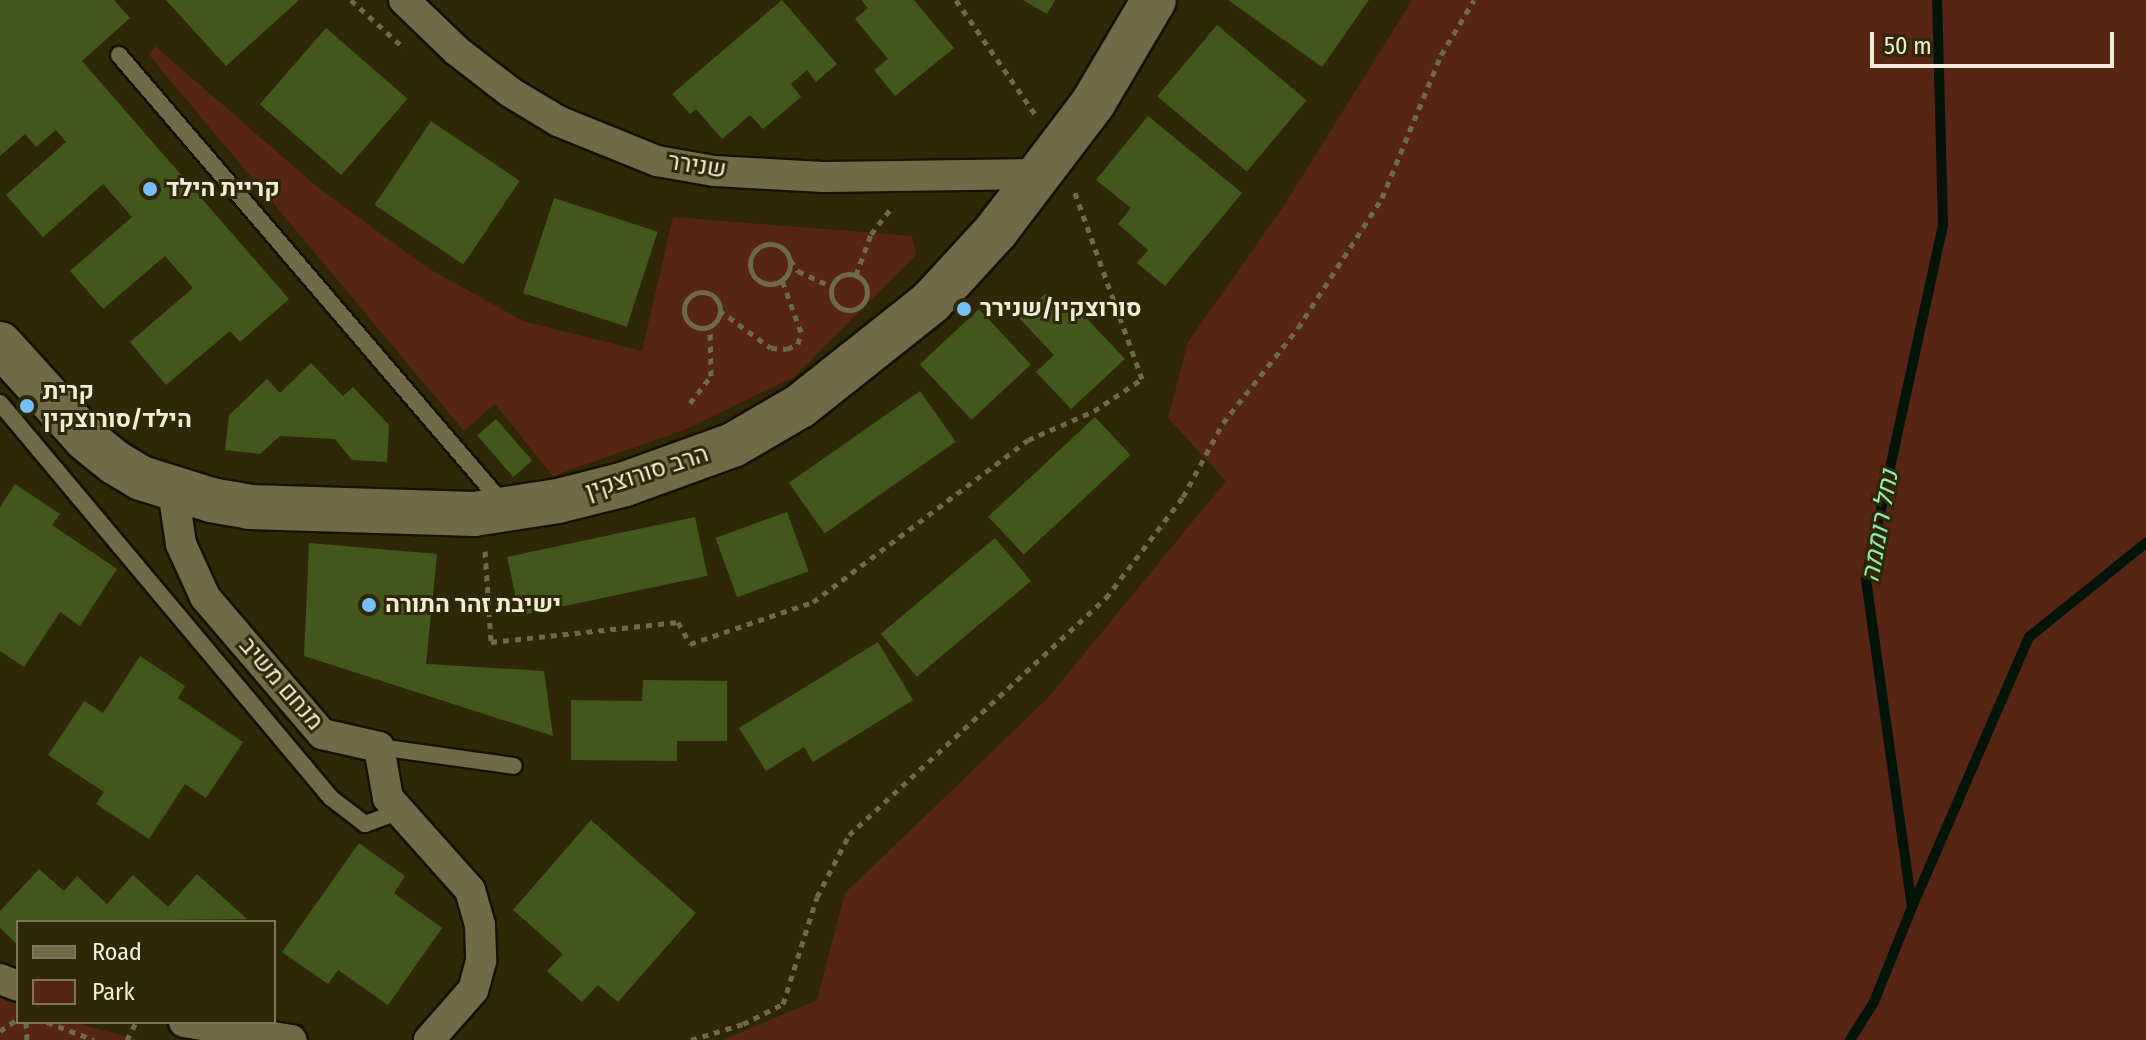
<!DOCTYPE html>
<meta charset="utf-8">
<style>
body{margin:0}
#map{position:relative;width:2146px;height:1040px;overflow:hidden;background:#2f2808;font-family:"Fira Sans Condensed",Heebo,sans-serif}
div>[style]{position:absolute}
.green>*{inset:0;background:#562514}
.stream>*{height:10px;margin:-5px;padding:0 5px;transform-origin:5px;border-radius:5px;background:#031409}
.building>*{inset:0;background:#43571c;transform-origin:0 0}
.path>*{height:5px;margin-top:-2.5px;transform-origin:0;background:repeating-linear-gradient(90deg,#6e684c 0 6px,transparent 0 12px)}
.path>.ring{margin:-2.5px;padding:0;box-sizing:content-box;background:none;border:5px solid #6e684c;border-radius:50%}
.roads{filter:drop-shadow(2px 0 #161100) drop-shadow(-2px 0 #161100) drop-shadow(0 2px #161100) drop-shadow(0 -2px #161100)}
.lane>*{height:16px;margin:-8px;padding:0 8px;transform-origin:8px;border-radius:8px;background:#716a49}
.street>*{height:30px;margin:-15px;padding:0 15px;transform-origin:15px;border-radius:15px;background:#716a49}
.secondary>*{height:44px;margin:-22px;padding:0 22px;transform-origin:22px;border-radius:22px;background:#716a49}
.dots>*{width:22px;height:22px;translate:-50% -50%;box-sizing:border-box;border:4px solid #2f2808;border-radius:50%}
span{translate:-50% -50%;white-space:nowrap;text-align:center;line-height:1.15;-webkit-text-stroke:6px #2f2808;paint-order:stroke}
.street-label{font-size:24px;color:#f0ecda}
.poi-label{font-size:24px;color:#f0ecda;font-weight:700}
.left{translate:0 -50%;text-align:left}
.water-label{font-size:26px;color:#90e9b0;font-style:italic}
.legend{position:absolute;left:16px;top:920px;width:260px;height:104px;box-sizing:border-box;background:#2f2808;border:2px solid #7c765c;margin:0;padding:10px 14px;list-style:none;font-size:24px;color:#f0ecda}
.legend li{display:flex;align-items:center;gap:16px;height:40px}
.legend b{width:40px;border:2px solid #7c765c}
.scale{position:absolute;left:1870px;top:32px;width:244px;height:36px;box-sizing:border-box;border:4px solid #f0ecda;border-top:0;padding-left:10px;font-size:24px;line-height:28px;white-space:nowrap;color:#f0ecda;-webkit-text-stroke:6px #2f2808;paint-order:stroke}
</style>
<div id="map">
<div class="green">
<div style="clip-path:polygon(1412px 0,2146px 0,2146px 1040px,723px 1040px,817px 1000px,845px 893px,1047px 699px,1226px 481px,1168px 418px,1188px 342px,1285px 204px)"></div>
<div style="clip-path:polygon(155px 46px,315px 185px,426px 267px,523px 321px,642px 351px,673px 217px,912px 236px,916px 255px,794px 377px,684px 430px,553px 476px,495px 404px,464px 431px,149px 55px)"></div>
<div style="clip-path:polygon(0 998px,18px 1004px,18px 1022px,73px 1022px,138px 1040px,0 1040px)"></div>
</div>
<div class="stream">
<div style="left:1913px;top:905px;width:292px;rotate:-66.6deg"></div>
<div style="left:2029px;top:637px;width:150px;rotate:-38.8deg"></div>
<div style="left:1850px;top:1040px;width:45px;rotate:-57.7deg"></div>
<div style="left:1874px;top:1002px;width:102px;rotate:-68.2deg"></div>
<div style="left:1912px;top:907px;width:332px;rotate:-98deg"></div>
<div style="left:1866px;top:578px;width:361px;rotate:-77.7deg"></div>
<div style="left:1943px;top:225px;width:225px;rotate:-91.5deg"></div>
</div>
<div class="building">
<div style="clip-path:polygon(0 0,114px 0,130px 18px,82px 61px,289px 299px,240px 342px,230px 331px,166px 385px,130px 342px,193px 288px,165px 256px,103px 309px,70px 271px,132px 217px,103px 184px,43px 237px,6px 195px,66px 142px,56px 130px,36px 147px,25px 134px,0 156px)"></div>
<div style="clip-path:polygon(166px 0,299px 0,226px 66px)"></div>
<div style="clip-path:polygon(782px 0,837px 64px,816px 82px,807px 70px,791px 84px,801px 97px,763px 129px,750px 115px,722px 139px,696px 109px,690px 114px,672px 94px)"></div>
<div style="clip-path:polygon(861px 0,914px 0,954px 48px,895px 96px,874px 70px,888px 59px,855px 19px,868px 8px)"></div>
<div style="clip-path:polygon(1023px 0,1055px 0,1047px 14px)"></div>
<div style="clip-path:polygon(1228px 0,1369px 0,1322px 67px)"></div>
<div style="left:1217px;top:25px;width:117px;height:93px;rotate:40deg"></div>
<div style="left:326px;top:28px;width:108px;height:101px;rotate:41deg"></div>
<div style="clip-path:polygon(1148px 116px,1242px 193px,1165px 286px,1137px 263px,1148px 250px,1118px 224px,1131px 208px,1096px 180px)"></div>
<div style="left:431px;top:121px;width:107px;height:101px;rotate:34deg"></div>
<div style="left:554px;top:198px;width:109px;height:100px;rotate:18deg"></div>
<div style="clip-path:polygon(1045px 294px,1063px 313px,1073px 304px,1125px 359px,1071px 409px,1036px 372px,1054px 355px,1019px 318px)"></div>
<div style="left:979px;top:309px;width:76px;height:81px;rotate:47deg"></div>
<div style="clip-path:polygon(311px 363px,343px 396px,353px 387px,389px 425px,387px 462px,352px 460px,335px 439px,280px 436px,260px 454px,225px 450px,229px 415px,267px 379px,280px 393px)"></div>
<div style="left:920px;top:391px;width:62px;height:160px;rotate:55deg"></div>
<div style="left:1095px;top:417px;width:52px;height:146px;rotate:47deg"></div>
<div style="left:496px;top:419px;width:55px;height:25px;rotate:49deg"></div>
<div style="clip-path:polygon(15px 484px,60px 514px,52px 525px,117px 569px,80px 626px,60px 612px,24px 667px,0 651px,0 507px)"></div>
<div style="left:787px;top:512px;width:63px;height:76px;rotate:70deg"></div>
<div style="left:695px;top:517px;width:60px;height:192px;rotate:78deg"></div>
<div style="left:995px;top:538px;width:56px;height:149px;rotate:50deg"></div>
<div style="clip-path:polygon(309px 543px,437px 554px,426px 664px,544px 671px,553px 736px,304px 656px)"></div>
<div style="clip-path:polygon(878px 642px,913px 700px,813px 762px,804px 747px,766px 771px,739px 728px)"></div>
<div style="clip-path:polygon(140px 656px,185px 686px,178px 698px,243px 742px,206px 798px,185px 784px,149px 839px,96px 804px,104px 792px,48px 755px,84px 701px,103px 713px)"></div>
<div style="clip-path:polygon(643px 680px,727px 681px,727px 741px,677px 741px,677px 761px,571px 760px,571px 700px,642px 701px)"></div>
<div style="clip-path:polygon(591px 820px,696px 913px,618px 1002px,598px 985px,582px 1002px,547px 971px,563px 954px,513px 910px)"></div>
<div style="clip-path:polygon(359px 843px,405px 876px,394px 893px,442px 928px,388px 1005px,338px 970px,328px 984px,282px 952px)"></div>
<div style="clip-path:polygon(39px 869px,64px 891px,77px 876px,107px 904px,133px 875px,168px 907px,197px 874px,247px 919px,18px 922px,18px 945px,0 928px,0 911px)"></div>
</div>
<div class="path">
<div style="left:351px;top:0;width:72px;rotate:42.2deg"></div>
<div style="left:956px;top:0;width:142px;rotate:55.3deg"></div>
<div class="ring" style="left:750px;top:244px;width:35px;height:35px"></div>
<div style="left:790px;top:260px;width:14px;rotate:54deg"></div>
<div style="left:798px;top:271px;width:38px;rotate:25deg"></div>
<div class="ring" style="left:831px;top:274px;width:31px;height:31px"></div>
<div style="left:856px;top:275px;width:44px;rotate:-69.9deg"></div>
<div style="left:871px;top:234px;width:34px;rotate:-52deg"></div>
<div class="ring" style="left:684px;top:292px;width:31px;height:31px"></div>
<div style="left:719px;top:310px;width:64px;rotate:36.2deg"></div>
<div style="left:771px;top:348px;width:16px;rotate:4deg"></div>
<div style="left:787px;top:349px;width:12px;rotate:-24deg"></div>
<div style="left:798px;top:344px;width:12px;rotate:-76deg"></div>
<div style="left:801px;top:332px;width:55px;rotate:-110.1deg"></div>
<div style="left:690px;top:403px;width:34px;rotate:-52deg"></div>
<div style="left:711px;top:376px;width:50px;rotate:-91.1deg"></div>
<div style="left:485px;top:551px;width:91px;rotate:86.2deg"></div>
<div style="left:491px;top:642px;width:188px;rotate:-6.1deg"></div>
<div style="left:678px;top:622px;width:25px;rotate:61deg"></div>
<div style="left:690px;top:644px;width:130px;rotate:-18.9deg"></div>
<div style="left:813px;top:602px;width:269px;rotate:-37deg"></div>
<div style="left:1028px;top:440px;width:72px;rotate:-23.7deg"></div>
<div style="left:1094px;top:411px;width:58px;rotate:-33.7deg"></div>
<div style="left:1142px;top:379px;width:201px;rotate:-109.8deg"></div>
<div style="left:26px;top:1022px;width:18px;rotate:87deg"></div>
<div style="left:47px;top:1022px;width:50px;rotate:21deg"></div>
<div style="left:0;top:1031px;width:22px;rotate:-34deg"></div>
<div style="left:127px;top:1040px;width:20px;rotate:-63deg"></div>
<div style="left:691px;top:1040px;width:54px;rotate:-17.1deg"></div>
<div style="left:743px;top:1024px;width:45px;rotate:-26.6deg"></div>
<div style="left:783px;top:1004px;width:112px;rotate:-72.4deg"></div>
<div style="left:817px;top:897px;width:70px;rotate:-62.7deg"></div>
<div style="left:849px;top:835px;width:350px;rotate:-42.7deg"></div>
<div style="left:1106px;top:598px;width:127px;rotate:-52.7deg"></div>
<div style="left:1183px;top:497px;width:84px;rotate:-61.6deg"></div>
<div style="left:1223px;top:423px;width:121px;rotate:-51.7deg"></div>
<div style="left:1298px;top:328px;width:155px;rotate:-57.1deg"></div>
<div style="left:1382px;top:198px;width:155px;rotate:-67.6deg"></div>
<div style="left:1441px;top:55px;width:64px;rotate:-59deg"></div>
</div>
<div class="roads">
<div class="lane">
<div style="left:119px;top:55px;width:594px;rotate:49.44deg"></div>
<div style="left:0;top:403px;width:515px;rotate:50.04deg"></div>
<div style="left:331px;top:798px;width:43px;rotate:37.4deg"></div>
<div style="left:365px;top:824px;width:37px;rotate:-20deg"></div>
<div style="left:379px;top:747px;width:136px;rotate:8deg"></div>
</div>
<div class="street">
<div style="left:404px;top:0;width:74px;rotate:43.9deg"></div>
<div style="left:457px;top:51px;width:67px;rotate:37.7deg"></div>
<div style="left:510px;top:92px;width:56px;rotate:31.1deg"></div>
<div style="left:558px;top:121px;width:107px;rotate:22deg"></div>
<div style="left:657px;top:161px;width:58px;rotate:10deg"></div>
<div style="left:714px;top:171px;width:109px;rotate:3.2deg"></div>
<div style="left:823px;top:177px;width:217px;rotate:-0.8deg"></div>
<div style="left:173px;top:490px;width:55px;rotate:81.6deg"></div>
<div style="left:181px;top:544px;width:58px;rotate:65.6deg"></div>
<div style="left:205px;top:597px;width:180px;rotate:49.5deg"></div>
<div style="left:322px;top:734px;width:58px;rotate:12.8deg"></div>
<div style="left:379px;top:747px;width:52px;rotate:80deg"></div>
<div style="left:388px;top:798px;width:123px;rotate:48.3deg"></div>
<div style="left:470px;top:890px;width:36px;rotate:74deg"></div>
<div style="left:480px;top:925px;width:36px;rotate:88deg"></div>
<div style="left:481px;top:961px;width:30px;rotate:105deg"></div>
<div style="left:473px;top:990px;width:67px;rotate:131.3deg"></div>
<div style="left:0;top:979px;width:19px;rotate:21deg"></div>
<div style="left:184px;top:1022px;width:109px;rotate:9.5deg"></div>
</div>
<div class="secondary">
<div style="left:0;top:344px;width:128px;rotate:47.8deg"></div>
<div style="left:86px;top:439px;width:38px;rotate:39deg"></div>
<div style="left:116px;top:463px;width:29px;rotate:31deg"></div>
<div style="left:141px;top:478px;width:73px;rotate:17.4deg"></div>
<div style="left:211px;top:500px;width:39px;rotate:10deg"></div>
<div style="left:249px;top:507px;width:225px;rotate:1.8deg"></div>
<div style="left:474px;top:514px;width:85px;rotate:-8.8deg"></div>
<div style="left:558px;top:501px;width:69px;rotate:-14.2deg"></div>
<div style="left:625px;top:484px;width:115px;rotate:-19.9deg"></div>
<div style="left:733px;top:445px;width:78px;rotate:-30.2deg"></div>
<div style="left:800px;top:406px;width:167px;rotate:-38.4deg"></div>
<div style="left:931px;top:302px;width:96px;rotate:-47.5deg"></div>
<div style="left:996px;top:231px;width:161px;rotate:-52.8deg"></div>
<div style="left:1093px;top:103px;width:120px;rotate:-59.4deg"></div>
</div>
</div>
<div class="dots">
<div style="left:150px;top:189px;background:#76c0f7"></div>
<div style="left:964px;top:309px;background:#76c0f7"></div>
<div style="left:27px;top:406px;background:#76c0f7"></div>
<div style="left:369px;top:605px;background:#76c0f7"></div>
</div>
<div class="street-label">
<span style="left:697px;top:166px;rotate:9deg">שנירר</span>
<span style="left:647px;top:473px;rotate:-18deg">הרב סורוצקין</span>
<span style="left:281px;top:684px;rotate:49deg">מנחם משיב</span>
</div>
<div class="poi-label">
<span class="left" style="left:166px;top:189px">קריית הילד</span>
<span class="left" style="left:980px;top:309px">סורוצקין/שנירר</span>
<span class="left" style="left:43px;top:406px">קרית<br>הילד/סורוצקין</span>
<span class="left" style="left:385px;top:605px">ישיבת זהר התורה</span>
</div>
<div class="water-label">
<span style="left:1880px;top:526px;rotate:-80deg">נחל רוממה</span>
</div>
<ul class="legend">
<li><b style="height:10px;background:#716a49"></b>Road</li>
<li><b style="height:22px;background:#562514"></b>Park</li>
</ul>
<div class="scale">50 m</div>
</div>
